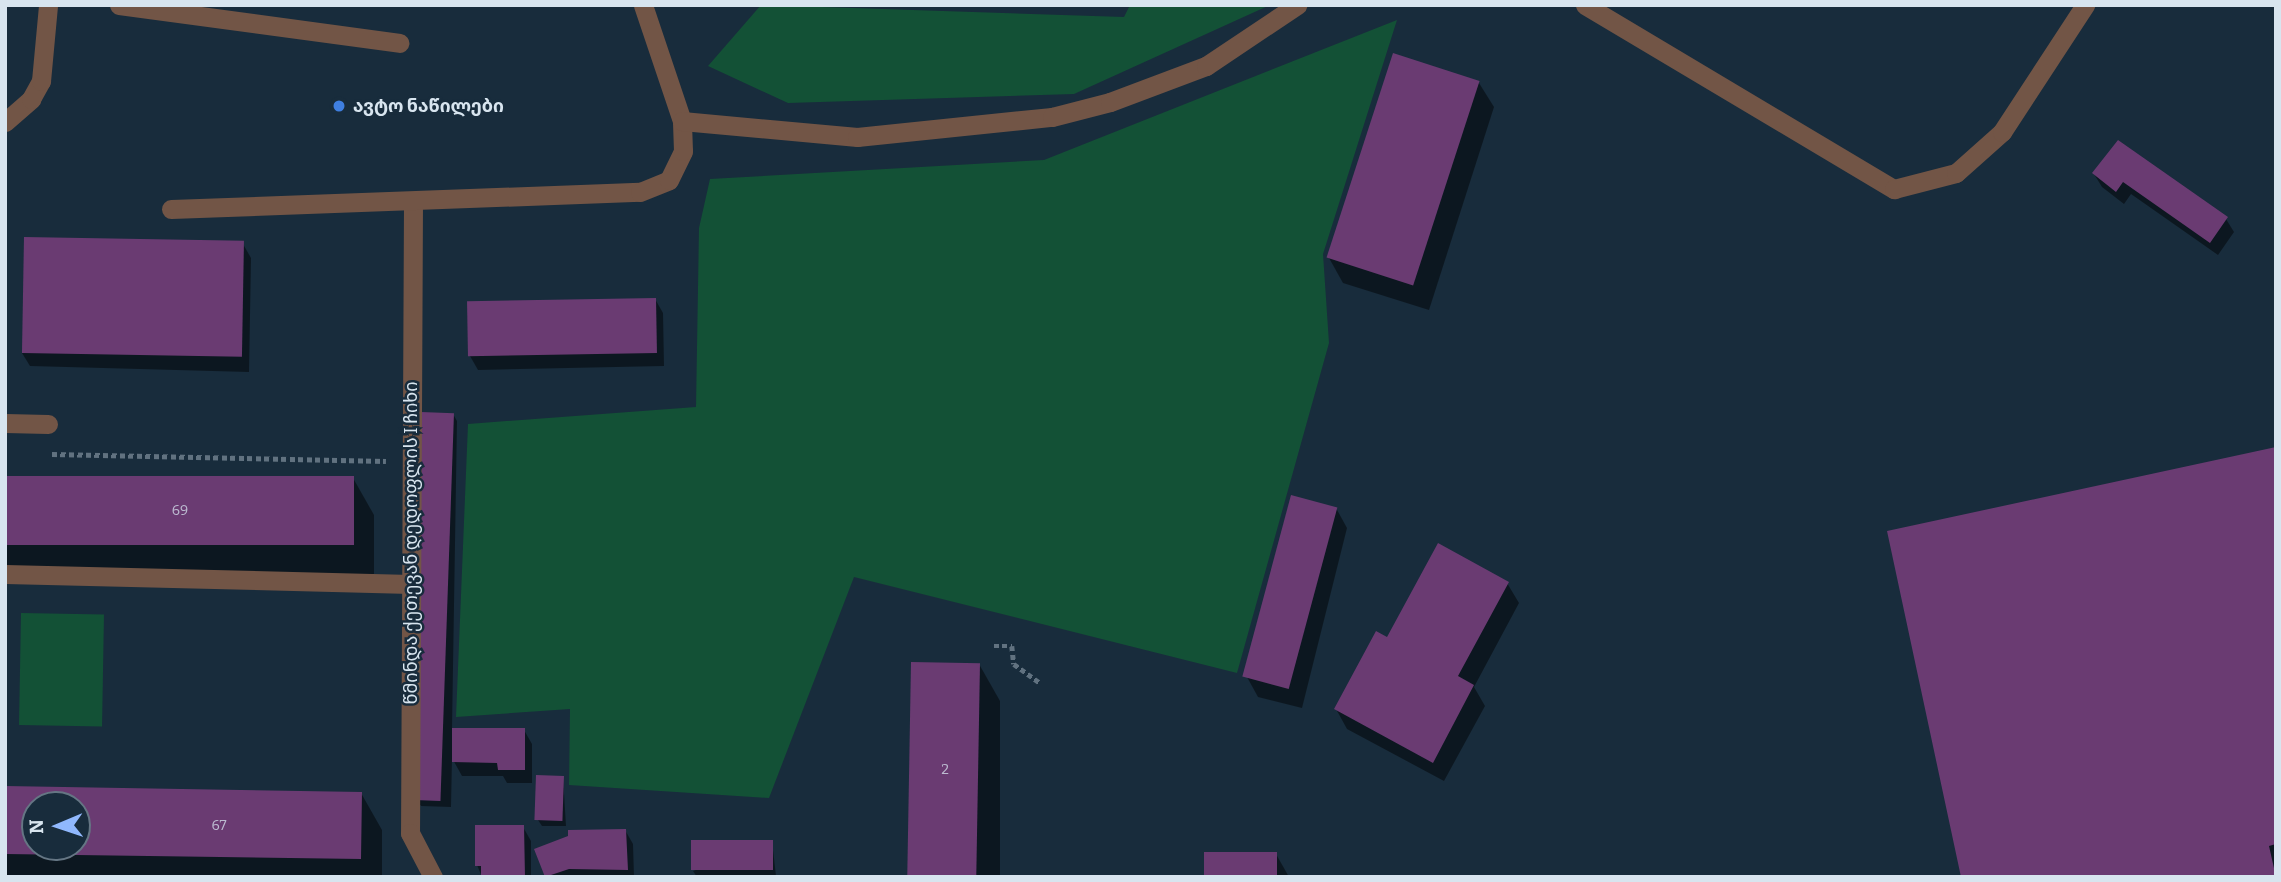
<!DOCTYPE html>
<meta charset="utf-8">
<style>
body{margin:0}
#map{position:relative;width:2281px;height:882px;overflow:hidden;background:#182c3c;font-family:Bitter,"Noto Sans Georgian",serif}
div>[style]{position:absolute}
.green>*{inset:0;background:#135136;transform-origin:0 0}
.shadow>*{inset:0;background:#0007}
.building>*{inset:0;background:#6a3b72;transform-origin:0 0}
.path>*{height:4.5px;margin-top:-2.25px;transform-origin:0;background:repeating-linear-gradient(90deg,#617280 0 5px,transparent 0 8.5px)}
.service>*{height:19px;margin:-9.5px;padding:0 9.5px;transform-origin:9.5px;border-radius:9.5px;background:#725546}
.minor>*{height:19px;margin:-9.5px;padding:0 9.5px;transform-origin:9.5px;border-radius:9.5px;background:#725546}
.dots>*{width:19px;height:19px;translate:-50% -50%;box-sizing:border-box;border:4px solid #182c3c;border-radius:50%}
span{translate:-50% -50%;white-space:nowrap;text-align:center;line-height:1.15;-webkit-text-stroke:5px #182c3c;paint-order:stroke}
.number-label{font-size:14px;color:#bcbad0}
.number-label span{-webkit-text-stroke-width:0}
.poi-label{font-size:18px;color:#d8e5ef;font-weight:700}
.left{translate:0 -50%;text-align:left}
.street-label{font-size:18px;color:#d8e5ef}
.frame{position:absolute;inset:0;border:7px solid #d8e5ef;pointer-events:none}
.north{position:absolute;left:21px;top:791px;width:70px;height:70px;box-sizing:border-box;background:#182c3c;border:2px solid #657684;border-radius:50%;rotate:268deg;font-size:19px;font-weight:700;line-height:28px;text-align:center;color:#d8e5ef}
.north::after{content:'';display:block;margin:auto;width:24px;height:32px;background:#90b8fd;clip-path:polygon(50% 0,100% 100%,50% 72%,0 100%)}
</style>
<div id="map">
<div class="green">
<div style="clip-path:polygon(761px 5px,1124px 17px,1130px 5px,1270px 5px,1074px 94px,788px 103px,708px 66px)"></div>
<div style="clip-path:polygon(1397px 20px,1323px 254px,1329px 343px,1237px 673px,854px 577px,769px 798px,569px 785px,570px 709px,456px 717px,468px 424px,696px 407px,699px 228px,710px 179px,1044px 160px)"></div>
<div style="left:21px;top:613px;width:83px;height:112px;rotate:1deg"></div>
</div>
<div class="shadow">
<div style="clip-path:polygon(1479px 83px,1494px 107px,1429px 310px,1343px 283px,1329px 258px)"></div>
<div style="clip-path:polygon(2118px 143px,2226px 219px,2234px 232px,2218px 255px,2131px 194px,2124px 204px,2102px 187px,2094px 174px)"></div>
<div style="clip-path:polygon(243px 244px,251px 258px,249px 372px,30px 366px,22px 353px)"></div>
<div style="clip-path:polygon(655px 299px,663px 313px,664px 366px,478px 370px,470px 356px)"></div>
<div style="clip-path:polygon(453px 414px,457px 421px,452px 729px,524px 730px,532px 744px,532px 783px,507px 783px,503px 776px,462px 776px,452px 758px,451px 807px,421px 806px,417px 800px)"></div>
<div style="clip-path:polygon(2276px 448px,2276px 877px,1963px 877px)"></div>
<div style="clip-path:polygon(5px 478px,353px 478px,374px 515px,374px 582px,5px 581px)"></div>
<div style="clip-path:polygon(1336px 508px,1347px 528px,1302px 708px,1258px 697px,1247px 677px)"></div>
<div style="clip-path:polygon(1507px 583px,1519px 603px,1474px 687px,1485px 706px,1444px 781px,1347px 729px,1336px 709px,1387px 640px)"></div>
<div style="clip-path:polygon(979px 664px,1000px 701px,1000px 877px,912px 877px)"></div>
<div style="clip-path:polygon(563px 777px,566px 826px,542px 826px,538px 820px)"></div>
<div style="clip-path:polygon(evenodd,5px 788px,361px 793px,382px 830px,382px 877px,5px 877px,5px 788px,35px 805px,77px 805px,77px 847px,35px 847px,35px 805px)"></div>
<div style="clip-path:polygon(523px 827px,531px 841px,531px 877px,482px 877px,477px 865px)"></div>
<div style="clip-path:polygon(625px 830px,633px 844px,634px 877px,547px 877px,536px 850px)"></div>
<div style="clip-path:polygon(772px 841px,776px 876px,697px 877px,693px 871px)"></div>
<div style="clip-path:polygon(1276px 854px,1289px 877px,1206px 877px)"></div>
</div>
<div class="building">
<div style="left:1393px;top:53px;width:91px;height:215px;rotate:18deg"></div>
<div style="clip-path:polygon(2118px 140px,2228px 217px,2210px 243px,2123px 182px,2116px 192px,2092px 173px)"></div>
<div style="left:24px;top:237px;width:220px;height:116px;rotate:1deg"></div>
<div style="left:656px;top:298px;width:55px;height:189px;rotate:89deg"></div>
<div style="left:421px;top:412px;width:33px;height:388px;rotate:2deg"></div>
<div style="clip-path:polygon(2276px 447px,2276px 844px,2269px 846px,2276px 877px,1961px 877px,1887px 531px)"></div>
<div style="left:5px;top:476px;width:349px;height:69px"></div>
<div style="left:1291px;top:495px;width:48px;height:188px;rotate:15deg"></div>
<div style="clip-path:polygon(1438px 543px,1509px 582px,1458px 676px,1474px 685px,1433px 763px,1334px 709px,1376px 631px,1387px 637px)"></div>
<div style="left:911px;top:662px;width:69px;height:215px;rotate:1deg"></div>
<div style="clip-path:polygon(452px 728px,525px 728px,525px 770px,498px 770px,497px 763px,452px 762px)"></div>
<div style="left:536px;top:775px;width:28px;height:45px;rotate:2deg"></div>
<div style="clip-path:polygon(evenodd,5px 786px,362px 792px,361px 859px,5px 854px,5px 786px,35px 805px,77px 805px,77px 847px,35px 847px,35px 805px)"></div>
<div style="clip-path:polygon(475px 825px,524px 825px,525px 877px,481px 877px,481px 866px,475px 866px)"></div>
<div style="clip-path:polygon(626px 829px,628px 870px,569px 869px,545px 877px,534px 849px,568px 836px,568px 830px)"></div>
<div style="left:773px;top:840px;width:30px;height:82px;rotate:90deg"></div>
<div style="left:1204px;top:852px;width:73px;height:25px"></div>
</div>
<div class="path">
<div style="left:52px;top:454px;width:334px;rotate:1.2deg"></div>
<div style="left:994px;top:646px;width:18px"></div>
<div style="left:1012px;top:646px;width:18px;rotate:84deg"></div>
<div style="left:1014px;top:664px;width:32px;rotate:36deg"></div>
</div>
<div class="service">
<div style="left:119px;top:5px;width:283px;rotate:7.7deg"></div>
<div style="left:5px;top:122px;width:35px;rotate:-41deg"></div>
<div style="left:31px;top:99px;width:21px;rotate:-61deg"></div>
<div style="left:41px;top:81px;width:76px;rotate:-84.7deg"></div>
<div style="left:413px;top:203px;width:630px;rotate:90.27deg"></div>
<div style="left:410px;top:833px;width:50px;rotate:62.4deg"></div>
<div style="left:171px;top:209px;width:469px;rotate:-2.1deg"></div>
<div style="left:640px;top:192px;width:31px;rotate:-22deg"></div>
<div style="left:669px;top:180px;width:32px;rotate:-64deg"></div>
<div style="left:683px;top:151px;width:30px;rotate:-92deg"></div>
<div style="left:682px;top:121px;width:122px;rotate:-108.6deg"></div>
<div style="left:5px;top:423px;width:43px;rotate:1.3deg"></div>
<div style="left:5px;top:574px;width:406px;rotate:1.4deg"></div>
</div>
<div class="minor">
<div style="left:1585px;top:5px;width:360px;rotate:30.8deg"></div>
<div style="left:1894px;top:189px;width:64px;rotate:-14.5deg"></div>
<div style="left:1956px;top:173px;width:62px;rotate:-41.7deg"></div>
<div style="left:2002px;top:132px;width:152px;rotate:-56.8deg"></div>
<div style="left:682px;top:121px;width:176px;rotate:5.2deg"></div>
<div style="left:857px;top:137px;width:196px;rotate:-5.9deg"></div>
<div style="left:1052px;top:117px;width:60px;rotate:-14.5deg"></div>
<div style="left:1110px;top:102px;width:103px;rotate:-20.6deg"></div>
<div style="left:1206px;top:66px;width:110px;rotate:-33.8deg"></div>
</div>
<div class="dots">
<div style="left:339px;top:106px;background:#3f7fe0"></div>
</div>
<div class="number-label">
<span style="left:180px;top:511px">69</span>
<span style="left:945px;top:770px">2</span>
<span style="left:219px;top:826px">67</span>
</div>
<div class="poi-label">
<span class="left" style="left:353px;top:106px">ავტო ნაწილები</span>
</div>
<div class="street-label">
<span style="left:411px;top:543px;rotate:-90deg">წმინდა ქეთევან დედოფლის I ჩიხი</span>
</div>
<div class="frame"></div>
<div class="north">N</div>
</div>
